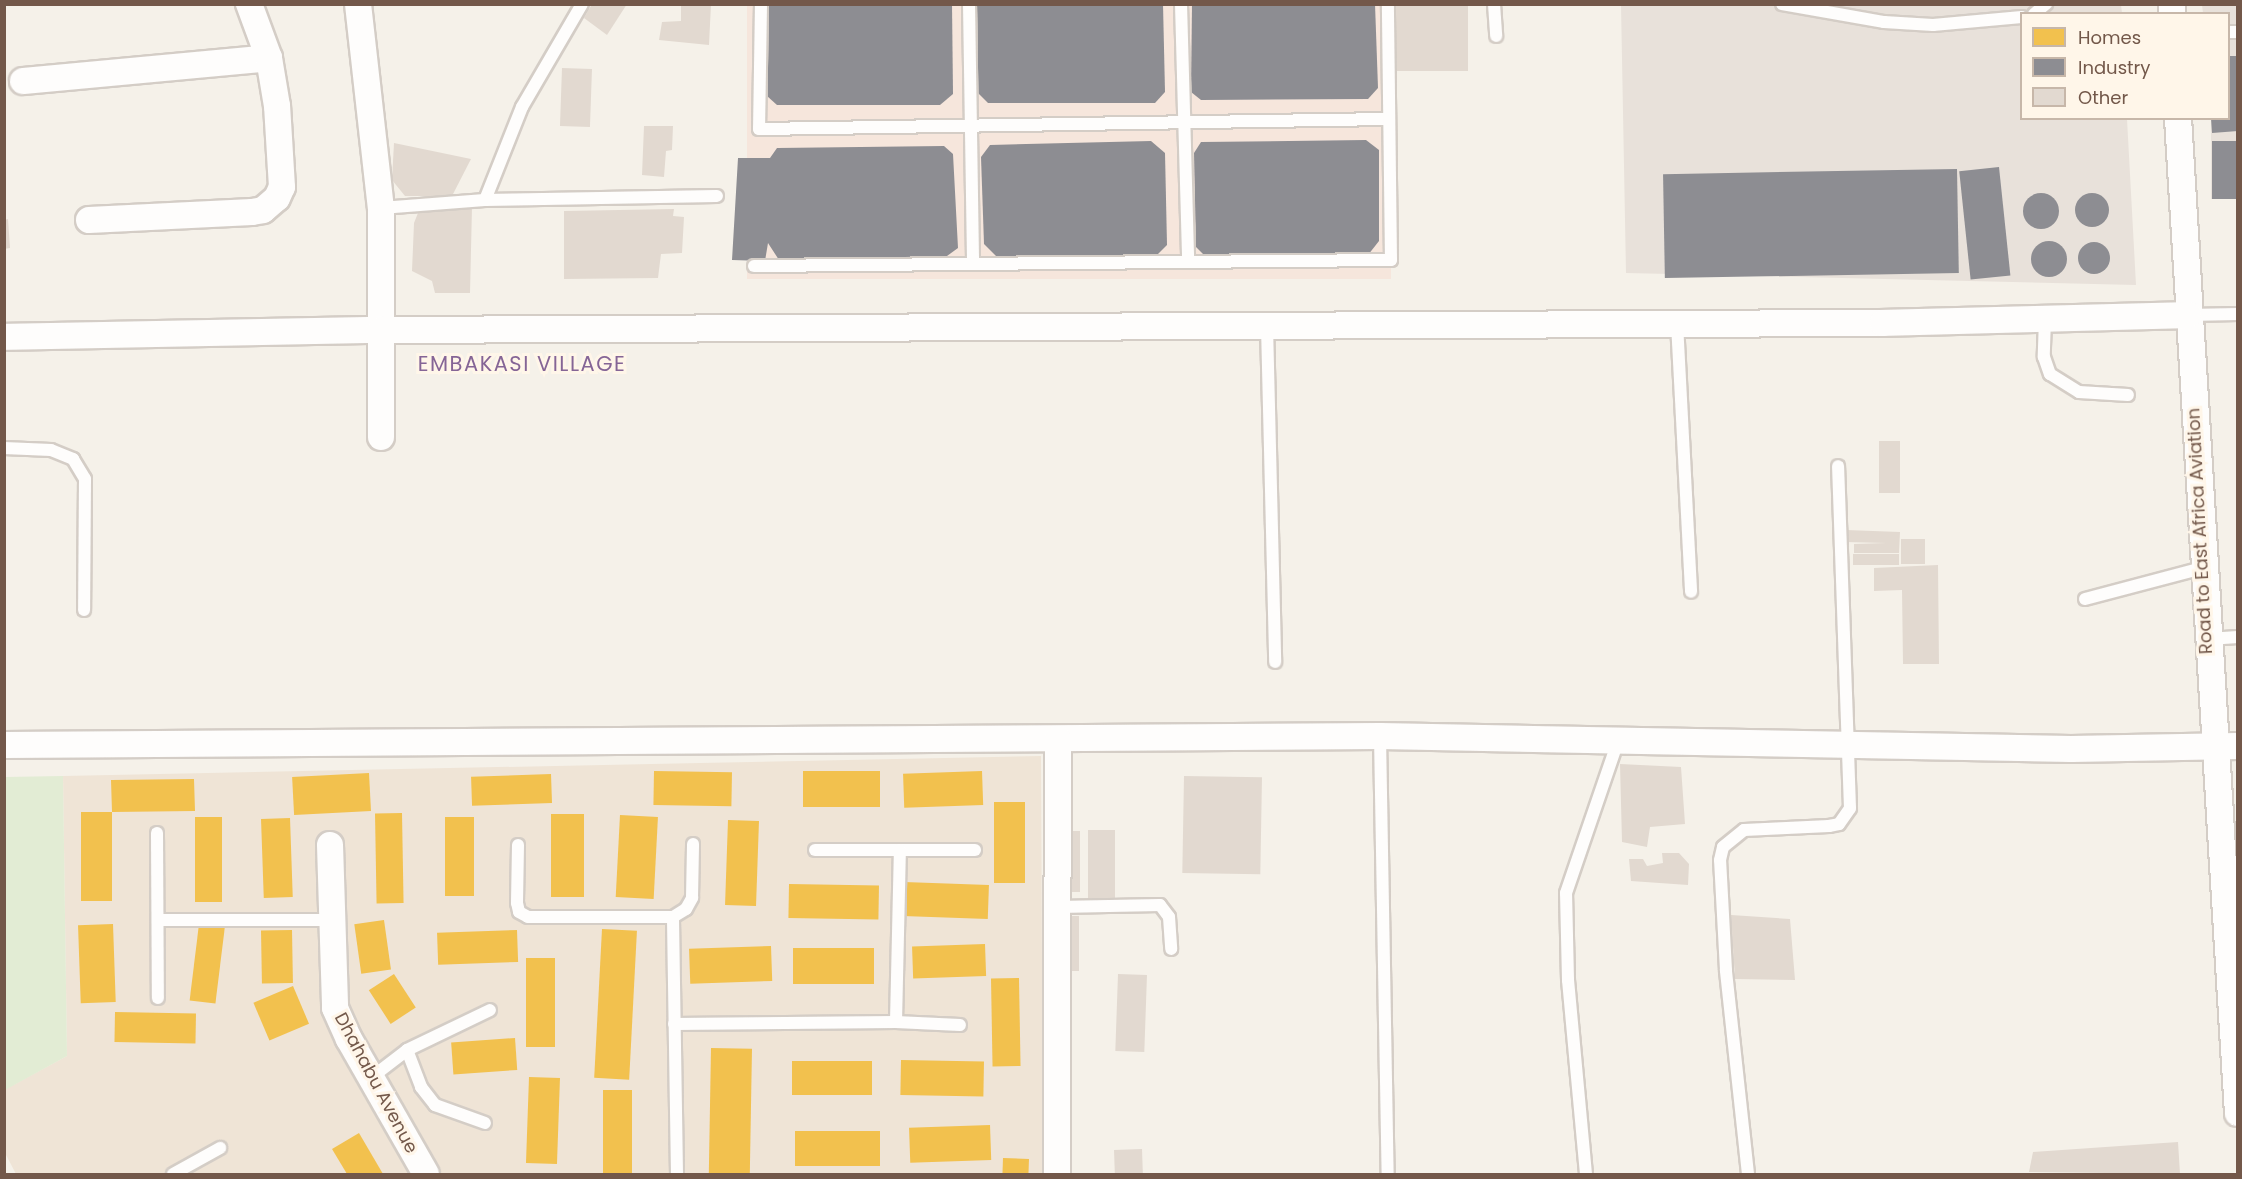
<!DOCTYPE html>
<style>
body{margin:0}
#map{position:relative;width:2242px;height:1179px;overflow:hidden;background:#f5f1e9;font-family:Poppins,sans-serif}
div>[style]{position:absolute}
.residential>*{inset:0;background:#efe4d6}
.commercial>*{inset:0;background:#f6e6dc;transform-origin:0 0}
.industrial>*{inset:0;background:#e8e1da}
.green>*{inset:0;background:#e2ecd4}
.homes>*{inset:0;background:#f2c14e;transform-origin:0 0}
.industry>*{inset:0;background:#8d8d92;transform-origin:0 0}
.round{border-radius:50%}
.building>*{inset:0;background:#e2d9d0;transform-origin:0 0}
.roads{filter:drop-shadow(2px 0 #d4cdc6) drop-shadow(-2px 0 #d4cdc6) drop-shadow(0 2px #d4cdc6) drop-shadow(0 -2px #d4cdc6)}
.lane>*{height:12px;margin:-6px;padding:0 6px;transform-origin:6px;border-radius:6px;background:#fefdfc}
.street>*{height:26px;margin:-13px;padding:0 13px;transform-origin:13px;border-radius:13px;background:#fefdfc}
span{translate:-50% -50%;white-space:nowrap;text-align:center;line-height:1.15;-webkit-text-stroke:6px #fff6e9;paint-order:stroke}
.street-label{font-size:18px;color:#73584a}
.quarter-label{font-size:21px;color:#856596;letter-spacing:1.5px}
.frame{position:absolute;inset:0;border:6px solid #73584a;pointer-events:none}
.legend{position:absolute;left:2020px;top:12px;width:210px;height:108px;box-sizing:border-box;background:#fff6e9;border:2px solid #c7b7a9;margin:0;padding:8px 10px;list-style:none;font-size:18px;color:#73584a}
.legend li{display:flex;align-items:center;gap:12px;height:30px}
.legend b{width:30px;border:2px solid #c7b7a9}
</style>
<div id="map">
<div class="residential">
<div style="clip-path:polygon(1041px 756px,1043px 1174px,16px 1174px,5px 1153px,4px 1090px,67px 1056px,63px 776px)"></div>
</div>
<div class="commercial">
<div style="left:747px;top:5px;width:644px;height:274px"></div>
</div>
<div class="industrial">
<div style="clip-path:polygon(1621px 5px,2121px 5px,2122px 13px,2022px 14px,2022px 118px,2127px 119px,2136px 285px,1626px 273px)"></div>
<div style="clip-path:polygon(2202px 5px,2237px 5px,2237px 199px,2211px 199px,2211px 119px,2228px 118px,2228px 14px,2203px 13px)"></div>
</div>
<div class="green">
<div style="clip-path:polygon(63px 776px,67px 1056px,5px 1090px,5px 777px)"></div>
</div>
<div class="homes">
<div style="left:654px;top:771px;width:78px;height:34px;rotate:1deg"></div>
<div style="left:803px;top:771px;width:77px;height:36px"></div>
<div style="left:982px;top:771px;width:34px;height:79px;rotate:88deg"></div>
<div style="left:369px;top:773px;width:38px;height:77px;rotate:87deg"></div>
<div style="left:551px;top:774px;width:29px;height:80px;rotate:88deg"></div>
<div style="clip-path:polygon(194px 779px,195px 811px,112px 812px,112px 901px,81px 901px,81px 812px,112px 812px,111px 780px)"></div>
<div style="left:994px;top:802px;width:31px;height:81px"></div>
<div style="left:402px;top:813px;width:90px;height:27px;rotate:89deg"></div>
<div style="left:551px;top:814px;width:33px;height:83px"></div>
<div style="left:620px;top:815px;width:38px;height:82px;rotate:3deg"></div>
<div style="left:195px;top:817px;width:27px;height:85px"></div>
<div style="left:445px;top:817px;width:29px;height:79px"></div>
<div style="left:290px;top:818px;width:79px;height:29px;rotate:88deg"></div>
<div style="left:728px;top:820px;width:31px;height:85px;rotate:2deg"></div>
<div style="left:904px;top:882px;width:85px;height:34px;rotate:2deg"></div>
<div style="left:789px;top:884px;width:90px;height:34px;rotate:1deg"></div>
<div style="left:384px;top:920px;width:50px;height:30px;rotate:82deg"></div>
<div style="left:113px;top:924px;width:78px;height:35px;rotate:88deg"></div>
<div style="left:199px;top:924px;width:26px;height:77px;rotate:7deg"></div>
<div style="left:602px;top:929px;width:35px;height:149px;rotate:3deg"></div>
<div style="left:292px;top:930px;width:53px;height:31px;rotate:89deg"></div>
<div style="left:517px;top:930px;width:32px;height:80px;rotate:88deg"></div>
<div style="left:985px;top:944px;width:32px;height:73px;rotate:88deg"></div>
<div style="left:771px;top:946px;width:35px;height:82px;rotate:88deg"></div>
<div style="left:793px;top:948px;width:81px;height:36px"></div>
<div style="left:526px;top:958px;width:29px;height:89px"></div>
<div style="left:394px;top:974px;width:40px;height:30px;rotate:57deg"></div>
<div style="left:1019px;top:978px;width:88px;height:28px;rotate:89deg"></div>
<div style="left:293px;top:986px;width:41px;height:43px;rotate:67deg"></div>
<div style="left:115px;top:1012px;width:81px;height:30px;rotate:1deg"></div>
<div style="left:515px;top:1038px;width:32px;height:64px;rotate:86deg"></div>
<div style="left:711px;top:1048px;width:41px;height:126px;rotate:1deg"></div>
<div style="left:901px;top:1060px;width:83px;height:35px;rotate:1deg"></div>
<div style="left:792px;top:1061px;width:80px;height:34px"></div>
<div style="left:529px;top:1077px;width:31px;height:86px;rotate:2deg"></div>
<div style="left:603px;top:1090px;width:29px;height:84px"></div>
<div style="left:990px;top:1125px;width:35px;height:81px;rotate:88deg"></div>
<div style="left:795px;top:1131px;width:85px;height:35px"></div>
<div style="clip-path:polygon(359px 1133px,383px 1174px,347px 1174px,332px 1149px)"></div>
<div style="left:1003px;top:1158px;width:26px;height:16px;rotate:2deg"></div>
</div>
<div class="industry">
<div style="clip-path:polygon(765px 4px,952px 4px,953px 94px,940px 105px,777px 105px,767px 96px)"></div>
<div style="clip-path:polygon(977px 4px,1163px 4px,1165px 92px,1155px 103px,988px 103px,978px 93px)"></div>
<div style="clip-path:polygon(1192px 4px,1375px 4px,1378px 88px,1368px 99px,1201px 100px,1191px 92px)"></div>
<div style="clip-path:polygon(2228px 56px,2238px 56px,2238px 131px,2212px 133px,2211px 118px,2228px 118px)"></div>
<div style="clip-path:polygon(1366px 140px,1379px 150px,1379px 241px,1368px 255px,1205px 256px,1196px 247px,1194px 153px,1201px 142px)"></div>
<div style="clip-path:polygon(1151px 141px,1165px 153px,1167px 245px,1156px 256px,996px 256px,984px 244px,981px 157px,990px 145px)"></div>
<div style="left:2212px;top:141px;width:26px;height:58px"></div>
<div style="clip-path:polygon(944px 146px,953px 154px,958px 248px,947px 256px,779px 260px,768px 243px,765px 261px,732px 260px,738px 158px,770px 158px,777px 148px)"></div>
<div style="left:1999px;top:167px;width:109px;height:40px;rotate:84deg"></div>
<div style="left:1957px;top:169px;width:104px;height:294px;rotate:89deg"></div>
<div class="round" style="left:2023px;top:193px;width:36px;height:36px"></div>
<div class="round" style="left:2075px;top:193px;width:34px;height:34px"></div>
<div class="round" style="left:2031px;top:241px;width:36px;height:36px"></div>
<div class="round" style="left:2078px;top:242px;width:32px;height:32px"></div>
</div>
<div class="building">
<div style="clip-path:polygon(592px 4px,627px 4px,607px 35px,584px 18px)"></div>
<div style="clip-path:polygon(681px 4px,711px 4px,709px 45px,659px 40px,662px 22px,681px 21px)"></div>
<div style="left:1394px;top:4px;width:74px;height:67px"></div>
<div style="left:562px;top:68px;width:30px;height:58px;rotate:2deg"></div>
<div style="clip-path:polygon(644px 126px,673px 126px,672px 150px,666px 151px,664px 177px,642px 175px)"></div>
<div style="clip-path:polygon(394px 143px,471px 159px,452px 196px,405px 196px,392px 180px)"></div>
<div style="clip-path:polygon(472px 207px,470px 293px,435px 293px,432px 281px,412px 271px,414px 223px,418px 213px)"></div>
<div style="clip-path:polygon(674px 209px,673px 216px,684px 217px,682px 253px,661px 254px,658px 278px,564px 279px,564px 211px)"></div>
<div style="clip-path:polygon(8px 219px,10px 248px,4px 249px,4px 220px)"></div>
<div style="left:1879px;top:441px;width:21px;height:52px"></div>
<div style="clip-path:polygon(1846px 530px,1900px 532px,1899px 553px,1854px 553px,1854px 544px,1886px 543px,1845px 542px)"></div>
<div style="left:1901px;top:539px;width:24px;height:25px"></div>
<div style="left:1899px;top:554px;width:11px;height:46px;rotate:90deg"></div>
<div style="clip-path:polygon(1938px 565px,1939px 664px,1903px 664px,1902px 590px,1874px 591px,1874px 568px)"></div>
<div style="clip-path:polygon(1620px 764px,1681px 767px,1685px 824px,1650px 827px,1647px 847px,1622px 842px)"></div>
<div style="left:1184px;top:776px;width:78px;height:97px;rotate:1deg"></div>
<div style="left:1088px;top:830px;width:27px;height:69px"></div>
<div style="left:1068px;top:831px;width:12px;height:61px"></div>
<div style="clip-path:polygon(1662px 853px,1679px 853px,1689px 864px,1688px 885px,1631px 881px,1629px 859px,1643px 859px,1647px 866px,1663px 863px)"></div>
<div style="clip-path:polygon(1731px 915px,1790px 919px,1795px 980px,1735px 979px)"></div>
<div style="left:1067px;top:916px;width:12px;height:55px"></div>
<div style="left:1118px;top:974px;width:29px;height:77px;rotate:2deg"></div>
<div style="clip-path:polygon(2178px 1142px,2180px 1174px,2029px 1172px,2033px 1152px)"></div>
<div style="left:1142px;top:1149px;width:25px;height:28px;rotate:88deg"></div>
</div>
<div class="roads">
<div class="lane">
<div style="left:761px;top:4px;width:125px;rotate:90.9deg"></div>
<div style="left:759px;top:129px;width:630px;rotate:-0.91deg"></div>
<div style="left:969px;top:4px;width:258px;rotate:89.1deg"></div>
<div style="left:1181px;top:4px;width:258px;rotate:88.4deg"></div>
<div style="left:1494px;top:4px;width:32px;rotate:86deg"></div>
<div style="left:1782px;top:4px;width:104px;rotate:10deg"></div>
<div style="left:1884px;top:22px;width:49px;rotate:3.5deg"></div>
<div style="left:1933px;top:25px;width:89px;rotate:-5.1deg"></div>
<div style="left:2034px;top:14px;width:16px;rotate:-40deg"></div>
<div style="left:2228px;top:32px;width:10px"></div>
<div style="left:485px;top:200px;width:100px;rotate:-68.3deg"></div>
<div style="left:522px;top:107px;width:119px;rotate:-59.8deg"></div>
<div style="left:381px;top:208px;width:104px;rotate:-4.4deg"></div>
<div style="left:485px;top:200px;width:232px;rotate:-1deg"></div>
<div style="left:754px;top:266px;width:637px;rotate:-0.54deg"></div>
<div style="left:1391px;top:260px;width:256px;rotate:-90.7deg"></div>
<div style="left:2188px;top:315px;width:50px;rotate:-1.1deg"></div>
<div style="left:2045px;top:319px;width:38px;rotate:92deg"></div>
<div style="left:2044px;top:357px;width:18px;rotate:71deg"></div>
<div style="left:2050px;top:374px;width:34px;rotate:32deg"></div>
<div style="left:2079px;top:392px;width:49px;rotate:3.5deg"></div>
<div style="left:1677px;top:323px;width:269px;rotate:87deg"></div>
<div style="left:1267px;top:326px;width:336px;rotate:88.6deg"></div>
<div style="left:4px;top:448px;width:47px;rotate:2.4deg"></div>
<div style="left:51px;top:450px;width:24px;rotate:22deg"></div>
<div style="left:73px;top:459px;width:23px;rotate:59deg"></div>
<div style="left:85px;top:479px;width:131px;rotate:90.4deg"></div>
<div style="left:2085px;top:599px;width:121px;rotate:-14.8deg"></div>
<div style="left:2208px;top:639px;width:30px;rotate:-4deg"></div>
<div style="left:1380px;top:736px;width:438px;rotate:89deg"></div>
<div style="left:157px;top:833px;width:165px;rotate:89.7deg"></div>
<div style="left:518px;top:845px;width:58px;rotate:91deg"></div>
<div style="left:517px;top:903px;width:9px;rotate:77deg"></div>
<div style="left:519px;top:912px;width:10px;rotate:29deg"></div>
<div style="left:528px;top:917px;width:145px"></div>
<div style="left:815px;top:850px;width:160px"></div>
<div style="left:1058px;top:907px;width:102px;rotate:-1.1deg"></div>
<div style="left:1160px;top:905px;width:15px;rotate:53deg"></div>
<div style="left:1169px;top:917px;width:32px;rotate:86deg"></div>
<div style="left:159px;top:920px;width:172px"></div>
<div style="left:896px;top:1022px;width:172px;rotate:-88.7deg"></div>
<div style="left:674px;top:1024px;width:222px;rotate:-0.5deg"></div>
<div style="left:896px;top:1022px;width:64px;rotate:2.7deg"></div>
<div style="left:407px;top:1050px;width:40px;rotate:69deg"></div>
<div style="left:421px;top:1087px;width:23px;rotate:52deg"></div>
<div style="left:435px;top:1105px;width:53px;rotate:19.8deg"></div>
<div style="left:372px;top:1077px;width:44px;rotate:-37.6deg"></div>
<div style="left:407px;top:1050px;width:92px;rotate:-25.7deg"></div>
<div style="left:173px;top:1174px;width:54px;rotate:-29deg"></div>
<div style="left:677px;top:1174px;width:257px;rotate:-90.9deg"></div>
<div style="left:673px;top:917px;width:15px;rotate:-32deg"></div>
<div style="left:686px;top:909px;width:13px;rotate:-61deg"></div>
<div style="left:692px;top:898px;width:54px;rotate:-88.9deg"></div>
<div style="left:1586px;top:1174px;width:195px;rotate:-95.3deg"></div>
<div style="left:1568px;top:980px;width:87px;rotate:-91.3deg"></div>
<div style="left:1566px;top:893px;width:161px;rotate:-71.1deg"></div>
<div style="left:1748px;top:1174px;width:205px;rotate:-96.2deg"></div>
<div style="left:1726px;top:970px;width:110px;rotate:-93.1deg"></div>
<div style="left:1720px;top:860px;width:13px;rotate:-77deg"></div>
<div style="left:1723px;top:847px;width:27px;rotate:-39deg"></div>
<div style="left:1744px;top:830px;width:85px;rotate:-2.7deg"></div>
<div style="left:1829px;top:826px;width:10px;rotate:-11deg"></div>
<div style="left:1839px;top:824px;width:19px;rotate:-55deg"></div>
<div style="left:1850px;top:808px;width:342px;rotate:-92deg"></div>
</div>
<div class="street">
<div style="left:358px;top:4px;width:205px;rotate:83.6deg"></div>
<div style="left:381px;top:208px;width:229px;rotate:90deg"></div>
<div style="left:2172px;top:4px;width:10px;rotate:90deg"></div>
<div style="left:23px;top:81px;width:247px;rotate:-5.3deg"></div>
<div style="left:2178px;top:118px;width:997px;rotate:86.55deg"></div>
<div style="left:89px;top:220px;width:163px;rotate:-2.8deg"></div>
<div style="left:252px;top:212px;width:11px;rotate:-10deg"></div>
<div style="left:263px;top:210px;width:18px;rotate:-41deg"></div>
<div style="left:277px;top:198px;width:12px;rotate:-66deg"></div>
<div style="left:282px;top:187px;width:81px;rotate:-93.5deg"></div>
<div style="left:277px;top:106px;width:49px;rotate:-99.5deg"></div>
<div style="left:269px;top:58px;width:58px;rotate:-110.3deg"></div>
<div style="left:4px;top:337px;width:377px;rotate:-1.1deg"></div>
<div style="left:381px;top:330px;width:1502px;rotate:-0.27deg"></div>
<div style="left:1883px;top:323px;width:305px;rotate:-1.5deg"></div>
<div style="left:4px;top:745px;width:1376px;rotate:-0.37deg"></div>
<div style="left:1380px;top:736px;width:691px;rotate:1.08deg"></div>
<div style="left:2071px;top:749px;width:167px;rotate:-1deg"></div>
<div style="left:330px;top:845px;width:163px;rotate:88.2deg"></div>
<div style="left:335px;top:1008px;width:34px;rotate:66deg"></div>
<div style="left:349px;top:1039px;width:155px;rotate:60.3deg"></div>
<div style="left:1057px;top:1174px;width:435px;rotate:-89.9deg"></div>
</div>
</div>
<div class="street-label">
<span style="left:2200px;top:531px;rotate:-93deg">Road to East Africa Aviation</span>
<span style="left:376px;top:1083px;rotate:62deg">Dhahabu Avenue</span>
</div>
<div class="quarter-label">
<span style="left:522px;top:364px">EMBAKASI VILLAGE</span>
</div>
<div class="frame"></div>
<ul class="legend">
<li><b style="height:16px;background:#f2c14e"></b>Homes</li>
<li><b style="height:16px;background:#8d8d92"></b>Industry</li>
<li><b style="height:16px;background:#e2d9d0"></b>Other</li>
</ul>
</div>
